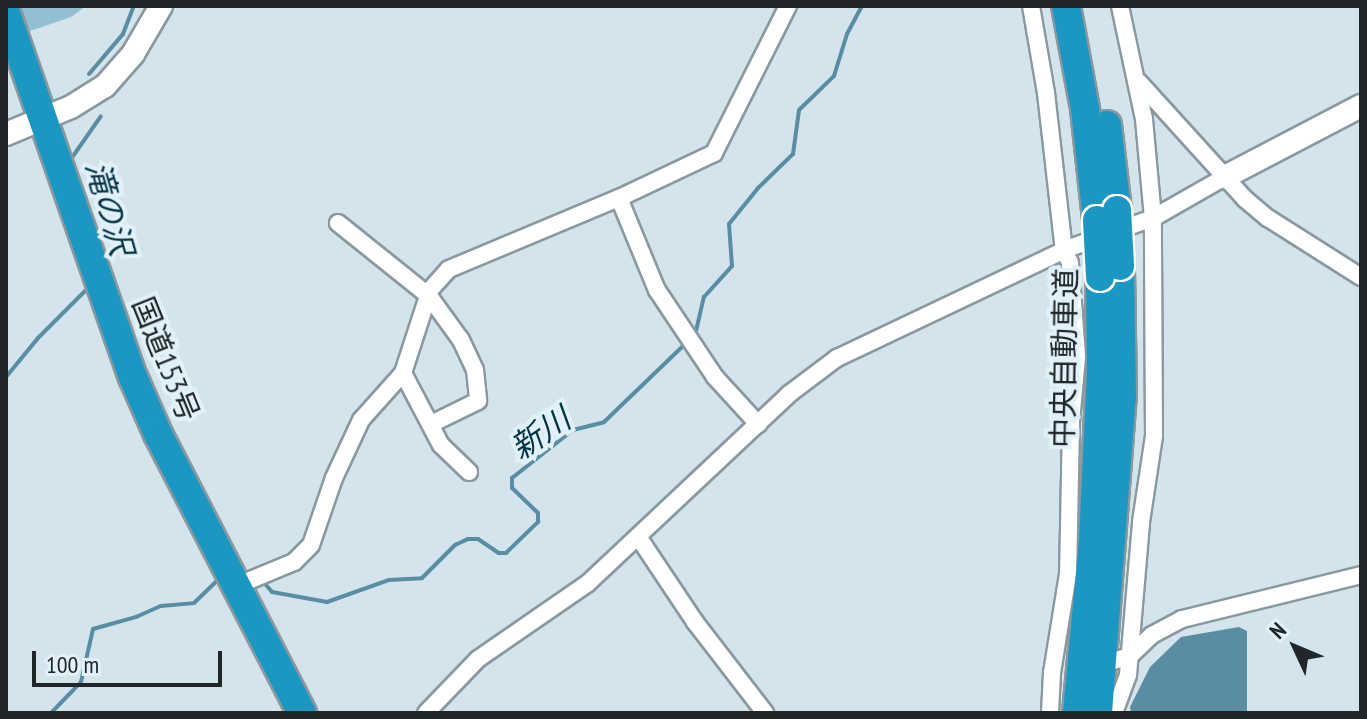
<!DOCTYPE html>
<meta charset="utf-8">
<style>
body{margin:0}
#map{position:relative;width:1367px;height:719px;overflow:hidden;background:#d4e4ec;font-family:"PT Sans Narrow","Noto Sans JP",sans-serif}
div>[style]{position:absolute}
.green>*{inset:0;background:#93bfd3}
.water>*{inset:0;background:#5a8ca2}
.stream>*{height:4px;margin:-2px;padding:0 2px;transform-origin:2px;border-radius:2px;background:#5a8ca2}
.roads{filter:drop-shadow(2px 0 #8a99a0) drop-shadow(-2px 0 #8a99a0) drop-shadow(0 2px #8a99a0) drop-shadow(0 -2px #8a99a0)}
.street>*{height:16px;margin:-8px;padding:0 8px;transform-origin:8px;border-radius:8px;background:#fff}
.secondary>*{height:22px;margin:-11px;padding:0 11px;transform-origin:11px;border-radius:11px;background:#fff}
.highway>*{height:28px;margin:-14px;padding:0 14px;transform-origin:14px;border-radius:14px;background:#1c97c1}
.bridges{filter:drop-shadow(2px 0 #fff) drop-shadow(-2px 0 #fff) drop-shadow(0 2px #fff) drop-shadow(0 -2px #fff)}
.highway-bridge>*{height:28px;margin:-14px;padding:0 14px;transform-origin:14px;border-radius:14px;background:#1c97c1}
span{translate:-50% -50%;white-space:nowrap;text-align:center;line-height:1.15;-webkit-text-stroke:8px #e1f1f9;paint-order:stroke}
.street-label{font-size:30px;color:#202629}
.water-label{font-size:32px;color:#053445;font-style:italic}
.frame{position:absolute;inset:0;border:8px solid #202629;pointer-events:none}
.north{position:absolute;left:1255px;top:607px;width:80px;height:80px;-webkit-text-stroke:6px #e1f1f9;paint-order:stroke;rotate:314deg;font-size:22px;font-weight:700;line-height:32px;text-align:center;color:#202629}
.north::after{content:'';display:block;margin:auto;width:28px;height:36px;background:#202629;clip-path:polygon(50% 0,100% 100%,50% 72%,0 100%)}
.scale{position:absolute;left:32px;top:651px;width:190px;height:36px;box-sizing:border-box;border:4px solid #202629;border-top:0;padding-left:10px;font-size:24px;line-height:28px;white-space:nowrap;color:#202629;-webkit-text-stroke:6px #e1f1f9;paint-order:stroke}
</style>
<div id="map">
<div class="green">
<div style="clip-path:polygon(18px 6px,86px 6px,71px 17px,27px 32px)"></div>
</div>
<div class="water">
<div style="clip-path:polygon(1239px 627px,1247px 631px,1247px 713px,1131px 713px,1130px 707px,1150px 667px,1181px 637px)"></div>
</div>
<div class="stream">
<div style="left:89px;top:74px;width:52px;rotate:-49.6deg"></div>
<div style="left:123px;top:34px;width:30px;rotate:-69deg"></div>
<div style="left:71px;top:159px;width:52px;rotate:-55.1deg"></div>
<div style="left:696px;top:331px;width:35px;rotate:-77deg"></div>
<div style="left:704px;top:297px;width:42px;rotate:-47.9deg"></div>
<div style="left:732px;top:266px;width:42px;rotate:-94.1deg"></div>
<div style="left:729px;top:224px;width:46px;rotate:-51.1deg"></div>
<div style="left:758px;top:188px;width:49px;rotate:-44.2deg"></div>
<div style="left:793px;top:154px;width:44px;rotate:-82.2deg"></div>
<div style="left:799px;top:110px;width:49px;rotate:-44.2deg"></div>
<div style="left:834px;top:76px;width:44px;rotate:-72.8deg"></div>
<div style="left:847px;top:34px;width:32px;rotate:-62deg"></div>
<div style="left:6px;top:377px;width:50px;rotate:-50.6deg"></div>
<div style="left:38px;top:338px;width:75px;rotate:-45deg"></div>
<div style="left:266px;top:585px;width:9px;rotate:49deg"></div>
<div style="left:272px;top:592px;width:56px;rotate:10.3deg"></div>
<div style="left:327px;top:602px;width:66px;rotate:-19.5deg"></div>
<div style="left:389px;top:580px;width:33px;rotate:-3deg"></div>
<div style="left:422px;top:578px;width:47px;rotate:-45deg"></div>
<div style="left:455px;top:545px;width:14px;rotate:-25deg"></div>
<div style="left:468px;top:539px;width:10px"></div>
<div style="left:478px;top:539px;width:25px;rotate:34deg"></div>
<div style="left:499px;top:553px;width:7px"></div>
<div style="left:506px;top:553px;width:45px;rotate:-44.1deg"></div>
<div style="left:538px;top:522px;width:9px;rotate:-90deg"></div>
<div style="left:538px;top:513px;width:36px;rotate:-136deg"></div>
<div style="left:512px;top:488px;width:10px;rotate:-90deg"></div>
<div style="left:512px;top:478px;width:78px;rotate:-38.2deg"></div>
<div style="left:573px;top:430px;width:32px;rotate:-14deg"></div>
<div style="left:604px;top:422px;width:110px;rotate:-43.9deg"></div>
<div style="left:51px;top:713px;width:43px;rotate:-45.9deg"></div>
<div style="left:81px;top:682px;width:54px;rotate:-77.2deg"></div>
<div style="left:93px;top:629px;width:45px;rotate:-15.6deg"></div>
<div style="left:136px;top:617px;width:27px;rotate:-24deg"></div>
<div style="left:161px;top:606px;width:33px;rotate:-5deg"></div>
<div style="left:194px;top:603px;width:37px;rotate:-44deg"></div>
</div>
<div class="roads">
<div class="street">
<div style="left:1031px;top:6px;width:88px;rotate:80.2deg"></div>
<div style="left:1046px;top:93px;width:158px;rotate:83.5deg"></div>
<div style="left:1064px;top:250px;width:14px;rotate:65deg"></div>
<div style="left:1070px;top:263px;width:94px;rotate:85.7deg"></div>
<div style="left:1077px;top:357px;width:65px;rotate:95.3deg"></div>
<div style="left:1071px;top:422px;width:152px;rotate:91.1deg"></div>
<div style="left:1068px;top:574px;width:100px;rotate:99.2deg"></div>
<div style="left:1052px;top:673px;width:40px;rotate:92.9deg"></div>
<div style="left:1139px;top:82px;width:158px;rotate:47.8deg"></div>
<div style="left:1245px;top:199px;width:30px;rotate:40deg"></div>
<div style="left:1268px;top:218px;width:110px;rotate:32.4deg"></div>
<div style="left:619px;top:198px;width:100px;rotate:67.6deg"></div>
<div style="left:657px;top:290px;width:105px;rotate:56.3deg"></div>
<div style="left:715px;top:377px;width:64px;rotate:47.5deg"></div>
<div style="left:338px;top:223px;width:117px;rotate:38.7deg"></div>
<div style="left:429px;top:296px;width:54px;rotate:54deg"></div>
<div style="left:461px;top:340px;width:33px;rotate:65deg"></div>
<div style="left:475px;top:370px;width:31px;rotate:84deg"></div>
<div style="left:478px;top:401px;width:52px;rotate:153.9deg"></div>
<div style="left:403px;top:373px;width:81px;rotate:62.2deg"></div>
<div style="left:441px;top:445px;width:39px;rotate:44deg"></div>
<div style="left:639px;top:538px;width:101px;rotate:56.3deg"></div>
<div style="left:695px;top:622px;width:115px;rotate:52.4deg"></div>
<div style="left:236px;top:586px;width:63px;rotate:-22.5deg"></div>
<div style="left:294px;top:562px;width:24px;rotate:-45deg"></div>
<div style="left:311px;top:545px;width:71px;rotate:-71.1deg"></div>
<div style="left:334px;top:478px;width:64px;rotate:-65deg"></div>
<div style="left:361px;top:420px;width:63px;rotate:-48.2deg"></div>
<div style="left:403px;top:373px;width:87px;rotate:-72deg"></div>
<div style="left:430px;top:290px;width:28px;rotate:-48deg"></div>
<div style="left:449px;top:269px;width:184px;rotate:-22.7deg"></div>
<div style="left:619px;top:198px;width:105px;rotate:-25.3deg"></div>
<div style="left:714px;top:153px;width:165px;rotate:-63.3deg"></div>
<div style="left:1110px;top:662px;width:21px;rotate:-17deg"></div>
<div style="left:1130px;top:656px;width:30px;rotate:-44deg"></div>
<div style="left:1152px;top:635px;width:34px;rotate:-28deg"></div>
<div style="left:1182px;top:619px;width:184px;rotate:-13.8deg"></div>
<div style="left:426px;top:713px;width:75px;rotate:-46.1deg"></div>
<div style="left:478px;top:659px;width:134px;rotate:-34.6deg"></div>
<div style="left:588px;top:583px;width:276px;rotate:-43.2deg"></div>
<div style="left:789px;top:394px;width:60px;rotate:-36.9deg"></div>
<div style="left:837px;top:358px;width:251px;rotate:-25.4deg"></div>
<div style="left:1064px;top:250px;width:95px;rotate:-19.8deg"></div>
<div style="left:1153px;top:218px;width:83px;rotate:-29.7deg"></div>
<div style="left:1114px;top:713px;width:40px;rotate:-69.8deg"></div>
<div style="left:1128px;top:675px;width:154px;rotate:-85.1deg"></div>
<div style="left:1141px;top:522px;width:87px;rotate:-81.4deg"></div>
<div style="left:1154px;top:436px;width:218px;rotate:-90.3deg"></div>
<div style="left:1153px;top:218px;width:99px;rotate:-95.2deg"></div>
<div style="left:1144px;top:119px;width:116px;rotate:-102deg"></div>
</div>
<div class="secondary">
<div style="left:6px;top:134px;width:70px;rotate:-22.6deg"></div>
<div style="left:71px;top:107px;width:40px;rotate:-32deg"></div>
<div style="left:105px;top:86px;width:43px;rotate:-48.8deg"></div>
<div style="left:133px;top:54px;width:56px;rotate:-59.7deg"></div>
<div style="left:1225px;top:177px;width:153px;rotate:-27.6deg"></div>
</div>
<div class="highway">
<div style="left:1066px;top:6px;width:105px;rotate:79.5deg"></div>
<div style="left:1085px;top:109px;width:112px;rotate:83.8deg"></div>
<div style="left:6px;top:13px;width:386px;rotate:70.8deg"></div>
<div style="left:133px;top:377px;width:62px;rotate:66.3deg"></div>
<div style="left:158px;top:434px;width:314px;rotate:62.7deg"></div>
<div style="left:1107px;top:125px;width:86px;rotate:83.3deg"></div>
<div style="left:1077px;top:713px;width:173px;rotate:-84.7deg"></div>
<div style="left:1093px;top:541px;width:167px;rotate:-87.3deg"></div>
<div style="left:1101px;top:374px;width:97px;rotate:-90.6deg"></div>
<div style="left:1098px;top:713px;width:317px;rotate:-85.7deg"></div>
<div style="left:1122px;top:397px;width:131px;rotate:-90.9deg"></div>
</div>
</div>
<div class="bridges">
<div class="highway-bridge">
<div style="left:1117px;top:210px;width:56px;rotate:86.9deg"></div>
<div style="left:1097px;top:220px;width:57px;rotate:87deg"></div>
</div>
</div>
<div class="street-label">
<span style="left:1064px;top:358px;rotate:-89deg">中央自動車道</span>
<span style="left:166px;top:359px;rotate:68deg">国道153号</span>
</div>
<div class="water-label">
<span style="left:110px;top:208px;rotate:74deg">滝の沢</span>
<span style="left:540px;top:433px;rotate:-34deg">新川</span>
</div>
<div class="frame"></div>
<div class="north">N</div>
<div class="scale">100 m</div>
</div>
